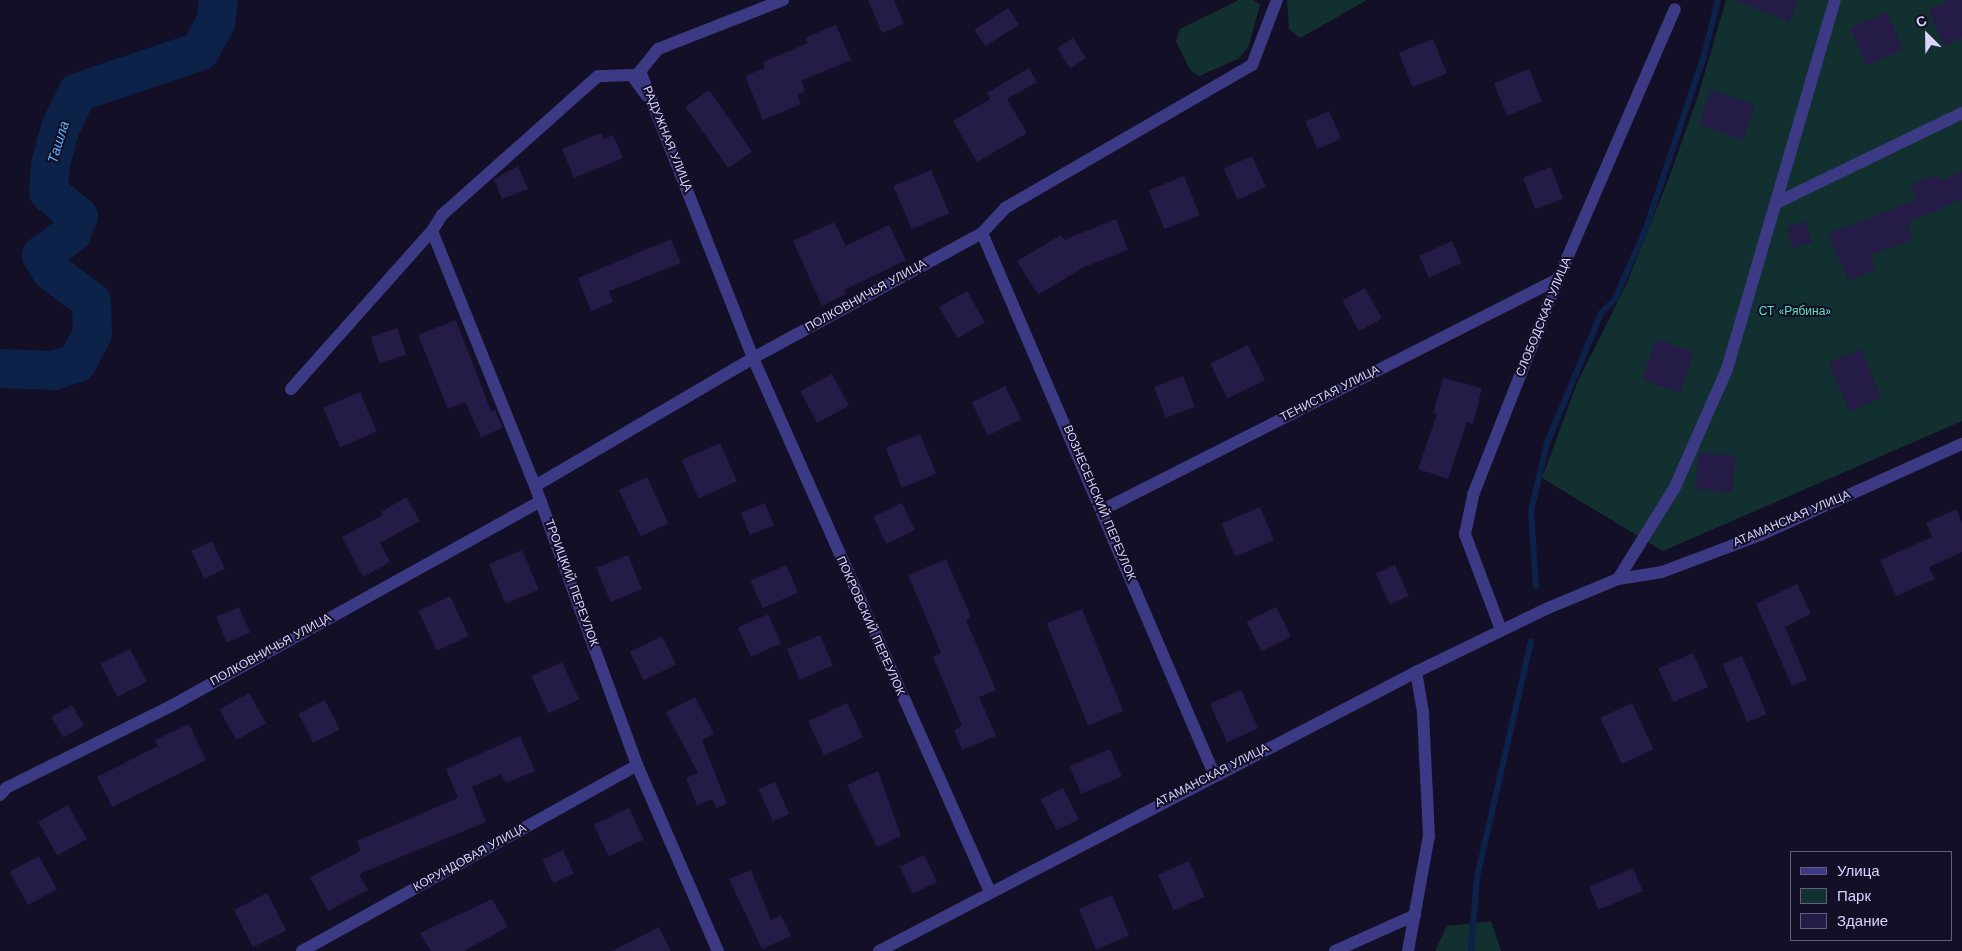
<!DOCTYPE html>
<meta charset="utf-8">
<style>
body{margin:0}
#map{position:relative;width:1962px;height:951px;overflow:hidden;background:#130f26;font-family:"Work Sans",sans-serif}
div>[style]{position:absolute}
.green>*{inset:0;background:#12302f}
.stream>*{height:6px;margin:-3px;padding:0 3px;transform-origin:3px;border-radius:3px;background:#0c2248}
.river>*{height:39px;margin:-19.5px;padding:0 19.5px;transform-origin:19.5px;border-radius:19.5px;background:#0c2248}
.building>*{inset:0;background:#241b47;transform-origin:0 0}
.minor>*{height:12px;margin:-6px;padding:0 6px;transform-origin:6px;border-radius:6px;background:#3d3a85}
span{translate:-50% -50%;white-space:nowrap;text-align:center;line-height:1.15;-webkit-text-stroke:4px #130f26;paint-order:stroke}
.street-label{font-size:12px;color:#d9d4ff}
.park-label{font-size:12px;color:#5fe0c0}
.water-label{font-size:14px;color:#62b6ff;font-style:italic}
.legend{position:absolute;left:1790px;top:851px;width:162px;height:90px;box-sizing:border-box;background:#130f26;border:1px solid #625e7d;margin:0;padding:6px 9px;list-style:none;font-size:15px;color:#d9d4ff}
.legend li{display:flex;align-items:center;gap:10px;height:25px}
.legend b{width:25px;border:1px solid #625e7d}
.north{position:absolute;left:1902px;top:10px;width:50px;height:50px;-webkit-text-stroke:4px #130f26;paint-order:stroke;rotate:337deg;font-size:14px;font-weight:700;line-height:20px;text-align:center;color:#d9d4ff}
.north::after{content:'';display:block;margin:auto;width:18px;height:22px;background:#d9d4ff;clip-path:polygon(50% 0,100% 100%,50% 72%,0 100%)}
</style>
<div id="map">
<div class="green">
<div style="clip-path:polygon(1239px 0,1253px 0,1260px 5px,1248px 48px,1238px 59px,1199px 76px,1190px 70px,1176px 41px,1180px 29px)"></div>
<div style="clip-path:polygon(1287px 0,1367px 0,1300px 38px,1289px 29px)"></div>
<div style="clip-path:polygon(1726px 0,1962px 0,1962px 421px,1663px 551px,1542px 478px,1578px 381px,1626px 285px,1667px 183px,1698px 96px)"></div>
<div style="clip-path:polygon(1491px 921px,1501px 951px,1435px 951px,1447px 926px)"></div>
</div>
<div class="stream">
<div style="left:1536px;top:586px;width:75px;rotate:-93.8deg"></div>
<div style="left:1531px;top:511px;width:70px;rotate:-76.8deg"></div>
<div style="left:1547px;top:443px;width:141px;rotate:-67.4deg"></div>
<div style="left:1601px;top:313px;width:20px;rotate:-45deg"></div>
<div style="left:1615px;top:299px;width:77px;rotate:-66.4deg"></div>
<div style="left:1646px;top:228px;width:178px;rotate:-71.4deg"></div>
<div style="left:1703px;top:59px;width:61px;rotate:-75.7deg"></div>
<div style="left:1471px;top:951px;width:74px;rotate:-85.4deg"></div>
<div style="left:1477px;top:877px;width:242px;rotate:-77.1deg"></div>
</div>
<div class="river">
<div style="left:0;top:368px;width:53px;rotate:2.2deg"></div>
<div style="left:53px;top:370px;width:25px;rotate:-18deg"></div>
<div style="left:77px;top:362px;width:33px;rotate:-63deg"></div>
<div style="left:92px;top:333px;width:32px;rotate:-92deg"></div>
<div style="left:91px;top:301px;width:50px;rotate:-143.1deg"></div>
<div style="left:51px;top:271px;width:19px;rotate:-122deg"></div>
<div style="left:41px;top:255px;width:37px;rotate:-36deg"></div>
<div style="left:71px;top:233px;width:18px;rotate:-68deg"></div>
<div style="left:78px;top:216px;width:38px;rotate:-141deg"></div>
<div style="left:48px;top:192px;width:28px;rotate:-86deg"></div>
<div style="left:50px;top:164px;width:38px;rotate:-75deg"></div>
<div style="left:60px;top:127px;width:39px;rotate:-64deg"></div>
<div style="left:77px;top:92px;width:129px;rotate:-18.6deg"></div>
<div style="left:199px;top:51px;width:33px;rotate:-61deg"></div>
<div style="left:215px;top:22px;width:22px;rotate:-82deg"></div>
</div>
<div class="building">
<div style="clip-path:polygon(868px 0,894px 0,904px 24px,882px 33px)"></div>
<div style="clip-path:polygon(1735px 0,1798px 0,1789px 22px)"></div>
<div style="clip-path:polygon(1950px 0,1962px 0,1962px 38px,1944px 46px,1928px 10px)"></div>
<div style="left:1008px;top:8px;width:20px;height:40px;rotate:57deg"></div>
<div style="left:1887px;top:12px;width:41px;height:40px;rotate:67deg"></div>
<div style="clip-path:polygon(836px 25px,851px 60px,801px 81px,805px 91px,797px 95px,801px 104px,763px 120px,745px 76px,765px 68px,763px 62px,808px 43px,805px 38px)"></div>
<div style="left:1073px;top:38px;width:24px;height:19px;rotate:57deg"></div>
<div style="left:1433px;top:39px;width:37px;height:37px;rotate:68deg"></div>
<div style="clip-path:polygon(1029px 68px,1037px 82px,1007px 99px,1027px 133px,977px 162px,953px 121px,990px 99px,987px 93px)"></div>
<div style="left:1529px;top:69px;width:35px;height:38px;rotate:68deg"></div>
<div style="left:709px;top:90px;width:75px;height:29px;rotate:55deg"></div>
<div style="left:1711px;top:90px;width:46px;height:37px;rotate:19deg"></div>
<div style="left:1329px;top:111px;width:30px;height:26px;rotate:66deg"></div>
<div style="clip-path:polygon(601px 133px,604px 139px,613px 135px,623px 158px,574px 178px,562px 149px)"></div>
<div style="left:1252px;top:156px;width:34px;height:31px;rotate:66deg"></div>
<div style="clip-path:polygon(518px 166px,528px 189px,502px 199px,494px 179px)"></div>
<div style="left:1551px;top:167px;width:34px;height:30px;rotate:69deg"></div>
<div style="left:931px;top:170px;width:47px;height:41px;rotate:67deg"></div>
<div style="clip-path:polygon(1962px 171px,1962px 199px,1908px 223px,1913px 239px,1870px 255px,1876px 269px,1849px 281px,1828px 234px,1917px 199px,1911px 185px,1937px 174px,1940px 181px)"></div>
<div style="left:1184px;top:176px;width:42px;height:38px;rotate:68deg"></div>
<div style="clip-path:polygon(1116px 219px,1128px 250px,1084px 267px,1038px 295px,1017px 261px,1061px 235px,1064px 240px)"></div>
<div style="left:1805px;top:221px;width:22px;height:20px;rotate:72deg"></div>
<div style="clip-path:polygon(834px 222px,846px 246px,889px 225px,906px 260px,844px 290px,846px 294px,822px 306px,793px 241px)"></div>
<div style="clip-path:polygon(671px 239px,681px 263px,609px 291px,613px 302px,591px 311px,578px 278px)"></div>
<div style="left:1452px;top:241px;width:24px;height:36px;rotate:66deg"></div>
<div style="left:1365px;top:288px;width:35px;height:26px;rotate:61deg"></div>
<div style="left:967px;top:291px;width:36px;height:32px;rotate:60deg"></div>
<div style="clip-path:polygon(456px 320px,491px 411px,495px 410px,503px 428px,481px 437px,465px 402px,448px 409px,418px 335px)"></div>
<div style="left:397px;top:328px;width:28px;height:28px;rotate:71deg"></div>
<div style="left:1656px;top:339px;width:40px;height:43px;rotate:19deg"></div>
<div style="left:1248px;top:345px;width:39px;height:42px;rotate:64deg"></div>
<div style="left:1861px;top:349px;width:53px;height:35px;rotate:67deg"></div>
<div style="left:832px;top:374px;width:36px;height:36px;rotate:62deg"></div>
<div style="left:1183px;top:376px;width:33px;height:31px;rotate:69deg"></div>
<div style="clip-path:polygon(1443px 378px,1482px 388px,1473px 424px,1467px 422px,1448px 479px,1418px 469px,1437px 414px,1433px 413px)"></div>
<div style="left:1005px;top:386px;width:37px;height:37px;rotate:64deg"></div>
<div style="left:360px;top:392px;width:43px;height:40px;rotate:67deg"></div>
<div style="left:920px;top:434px;width:43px;height:37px;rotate:68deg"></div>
<div style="left:720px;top:443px;width:42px;height:42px;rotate:66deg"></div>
<div style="left:1699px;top:452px;width:37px;height:37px;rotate:6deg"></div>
<div style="left:647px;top:477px;width:51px;height:31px;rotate:65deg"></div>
<div style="clip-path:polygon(406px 497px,420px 521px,380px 543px,390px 562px,363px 577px,342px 537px,383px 515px,381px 512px)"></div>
<div style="left:765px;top:503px;width:24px;height:26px;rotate:68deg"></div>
<div style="left:902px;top:503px;width:30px;height:32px;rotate:64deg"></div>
<div style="left:1260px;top:507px;width:36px;height:42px;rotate:67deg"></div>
<div style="clip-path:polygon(1956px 509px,1962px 523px,1962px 552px,1929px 567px,1935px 579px,1896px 596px,1880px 560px,1932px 537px,1926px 523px)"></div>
<div style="left:212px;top:541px;width:31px;height:23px;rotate:65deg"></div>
<div style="left:522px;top:550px;width:43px;height:36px;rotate:67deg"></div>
<div style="left:628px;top:555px;width:37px;height:34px;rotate:68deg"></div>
<div style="clip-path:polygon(946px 559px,971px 617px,966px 620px,996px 690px,979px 697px,996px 736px,962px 750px,954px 730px,962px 726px,933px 657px,941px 653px,908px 575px)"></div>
<div style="left:786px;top:565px;width:30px;height:39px;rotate:66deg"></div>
<div style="left:1395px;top:565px;width:34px;height:21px;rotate:66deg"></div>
<div style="clip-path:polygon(1797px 584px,1811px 614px,1785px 627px,1807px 680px,1792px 686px,1756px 604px)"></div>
<div style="left:450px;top:596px;width:44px;height:35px;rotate:65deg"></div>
<div style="left:239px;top:607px;width:28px;height:25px;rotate:67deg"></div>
<div style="left:1276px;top:607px;width:33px;height:33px;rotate:63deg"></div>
<div style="left:1082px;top:609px;width:110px;height:38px;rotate:68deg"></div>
<div style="left:768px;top:614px;width:32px;height:33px;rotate:66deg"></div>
<div style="left:820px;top:635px;width:33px;height:36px;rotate:67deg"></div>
<div style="left:662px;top:636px;width:32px;height:36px;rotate:64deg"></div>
<div style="left:130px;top:649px;width:37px;height:33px;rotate:63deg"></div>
<div style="left:1693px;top:653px;width:37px;height:38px;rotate:66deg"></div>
<div style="left:1742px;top:656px;width:63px;height:21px;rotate:67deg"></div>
<div style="left:562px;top:662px;width:41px;height:34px;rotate:65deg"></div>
<div style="left:1241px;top:690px;width:42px;height:34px;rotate:66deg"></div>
<div style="left:249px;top:693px;width:35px;height:34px;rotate:61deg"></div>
<div style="clip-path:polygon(695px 697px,714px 734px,702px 740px,727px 804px,716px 808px,712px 799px,697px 805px,686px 778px,698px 773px,666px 712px)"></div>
<div style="left:325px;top:700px;width:33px;height:30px;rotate:63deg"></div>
<div style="left:847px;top:703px;width:38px;height:43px;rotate:65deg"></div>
<div style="left:1632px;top:703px;width:51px;height:35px;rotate:65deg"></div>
<div style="left:72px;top:705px;width:24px;height:24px;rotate:60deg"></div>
<div style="clip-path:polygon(189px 724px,206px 760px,112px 807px,97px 777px,158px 746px,155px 740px)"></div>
<div style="clip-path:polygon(520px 736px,535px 771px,506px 783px,501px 774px,472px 787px,486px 822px,359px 874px,368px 890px,328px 911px,310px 877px,361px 851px,357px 841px,458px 798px,446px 769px)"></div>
<div style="left:1110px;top:749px;width:30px;height:44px;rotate:67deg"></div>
<div style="clip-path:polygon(878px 771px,901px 836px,877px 847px,847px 785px)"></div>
<div style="left:775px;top:782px;width:35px;height:18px;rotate:66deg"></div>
<div style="left:1063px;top:788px;width:35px;height:25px;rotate:63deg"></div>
<div style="left:68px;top:805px;width:39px;height:34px;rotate:61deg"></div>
<div style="left:629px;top:808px;width:35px;height:39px;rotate:65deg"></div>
<div style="left:563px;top:850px;width:26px;height:23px;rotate:65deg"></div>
<div style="left:924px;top:855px;width:30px;height:27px;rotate:64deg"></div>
<div style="left:39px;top:856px;width:38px;height:33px;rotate:62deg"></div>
<div style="left:1189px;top:861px;width:39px;height:34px;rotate:66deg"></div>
<div style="left:1633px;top:868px;width:25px;height:48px;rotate:67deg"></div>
<div style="clip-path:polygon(751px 870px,771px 920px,781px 915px,791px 936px,762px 949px,729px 879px)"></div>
<div style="left:267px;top:893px;width:42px;height:37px;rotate:63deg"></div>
<div style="left:1112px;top:895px;width:44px;height:36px;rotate:67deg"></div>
<div style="clip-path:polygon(492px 899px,508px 927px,464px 951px,431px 951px,420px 933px)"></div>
<div style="clip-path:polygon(659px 927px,671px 951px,612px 951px)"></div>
</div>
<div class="minor">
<div style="left:783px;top:0;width:134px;rotate:158.6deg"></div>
<div style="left:658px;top:49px;width:28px;rotate:129deg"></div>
<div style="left:640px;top:71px;width:308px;rotate:68.5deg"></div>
<div style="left:753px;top:358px;width:584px;rotate:66.07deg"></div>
<div style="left:647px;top:96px;width:26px;rotate:-127deg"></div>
<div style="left:631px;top:75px;width:33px;rotate:178deg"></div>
<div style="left:598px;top:76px;width:209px;rotate:138.3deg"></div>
<div style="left:442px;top:215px;width:19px;rotate:122deg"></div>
<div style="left:432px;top:231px;width:275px;rotate:68deg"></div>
<div style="left:535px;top:486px;width:297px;rotate:69.9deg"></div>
<div style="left:637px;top:765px;width:203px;rotate:66.5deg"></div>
<div style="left:1776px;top:203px;width:207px;rotate:-25.8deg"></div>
<div style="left:982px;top:233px;width:589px;rotate:66.79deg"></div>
<div style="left:291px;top:389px;width:212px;rotate:-48.3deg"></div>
<div style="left:535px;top:486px;width:253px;rotate:-30.4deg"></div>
<div style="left:753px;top:358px;width:261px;rotate:-28.6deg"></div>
<div style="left:982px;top:233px;width:34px;rotate:-47deg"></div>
<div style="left:1005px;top:208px;width:285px;rotate:-30.1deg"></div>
<div style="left:1252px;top:65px;width:70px;rotate:-69deg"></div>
<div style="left:1102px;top:510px;width:511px;rotate:-26.87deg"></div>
<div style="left:1618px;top:579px;width:45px;rotate:-9deg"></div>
<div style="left:1662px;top:572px;width:105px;rotate:-20.7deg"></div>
<div style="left:1760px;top:535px;width:222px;rotate:-24.3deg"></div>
<div style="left:1501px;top:630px;width:103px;rotate:-110.6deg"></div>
<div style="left:1465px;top:534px;width:40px;rotate:-78deg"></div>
<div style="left:1473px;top:495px;width:232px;rotate:-68.5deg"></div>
<div style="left:1558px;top:279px;width:294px;rotate:-66.6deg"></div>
<div style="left:0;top:795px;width:9px;rotate:-49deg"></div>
<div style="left:6px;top:788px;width:184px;rotate:-26.4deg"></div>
<div style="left:171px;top:706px;width:423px;rotate:-29deg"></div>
<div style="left:302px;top:951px;width:383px;rotate:-29deg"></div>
<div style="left:879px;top:951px;width:605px;rotate:-27.45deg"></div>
<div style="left:1416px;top:672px;width:147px;rotate:-25.9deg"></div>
<div style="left:1548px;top:608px;width:76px;rotate:-22.5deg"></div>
<div style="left:1618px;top:579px;width:108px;rotate:-58.2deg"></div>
<div style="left:1675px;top:487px;width:129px;rotate:-66.2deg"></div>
<div style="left:1727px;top:369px;width:384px;rotate:-73.7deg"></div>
<div style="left:1335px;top:951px;width:88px;rotate:-24.2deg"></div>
<div style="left:1408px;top:951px;width:117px;rotate:-79.7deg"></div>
<div style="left:1429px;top:836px;width:124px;rotate:-92.8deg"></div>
<div style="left:1423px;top:712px;width:41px;rotate:-99.9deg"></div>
</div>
<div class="street-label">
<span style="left:667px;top:139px;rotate:68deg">РАДУЖНАЯ УЛИЦА</span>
<span style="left:866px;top:296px;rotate:-29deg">ПОЛКОВНИЧЬЯ УЛИЦА</span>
<span style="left:1544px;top:317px;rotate:-68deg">СЛОБОДСКАЯ УЛИЦА</span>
<span style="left:1330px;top:394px;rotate:-27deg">ТЕНИСТАЯ УЛИЦА</span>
<span style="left:1099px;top:503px;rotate:67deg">ВОЗНЕСЕНСКИЙ ПЕРЕУЛОК</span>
<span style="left:1792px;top:519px;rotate:-23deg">АТАМАНСКАЯ УЛИЦА</span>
<span style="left:571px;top:583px;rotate:70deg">ТРОИЦКИЙ ПЕРЕУЛОК</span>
<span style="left:870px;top:626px;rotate:66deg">ПОКРОВСКИЙ ПЕРЕУЛОК</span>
<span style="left:271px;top:650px;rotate:-29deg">ПОЛКОВНИЧЬЯ УЛИЦА</span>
<span style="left:1212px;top:776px;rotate:-27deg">АТАМАНСКАЯ УЛИЦА</span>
<span style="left:470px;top:858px;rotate:-29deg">КОРУНДОВАЯ УЛИЦА</span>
</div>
<div class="park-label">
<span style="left:1795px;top:312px">СТ «Рябина»</span>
</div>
<div class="water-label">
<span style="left:58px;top:142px;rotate:-73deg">Ташла</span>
</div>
<ul class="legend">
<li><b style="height:6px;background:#3d3a85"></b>Улица</li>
<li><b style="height:14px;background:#12302f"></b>Парк</li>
<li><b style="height:14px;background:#241b47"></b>Здание</li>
</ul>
<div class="north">С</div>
</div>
